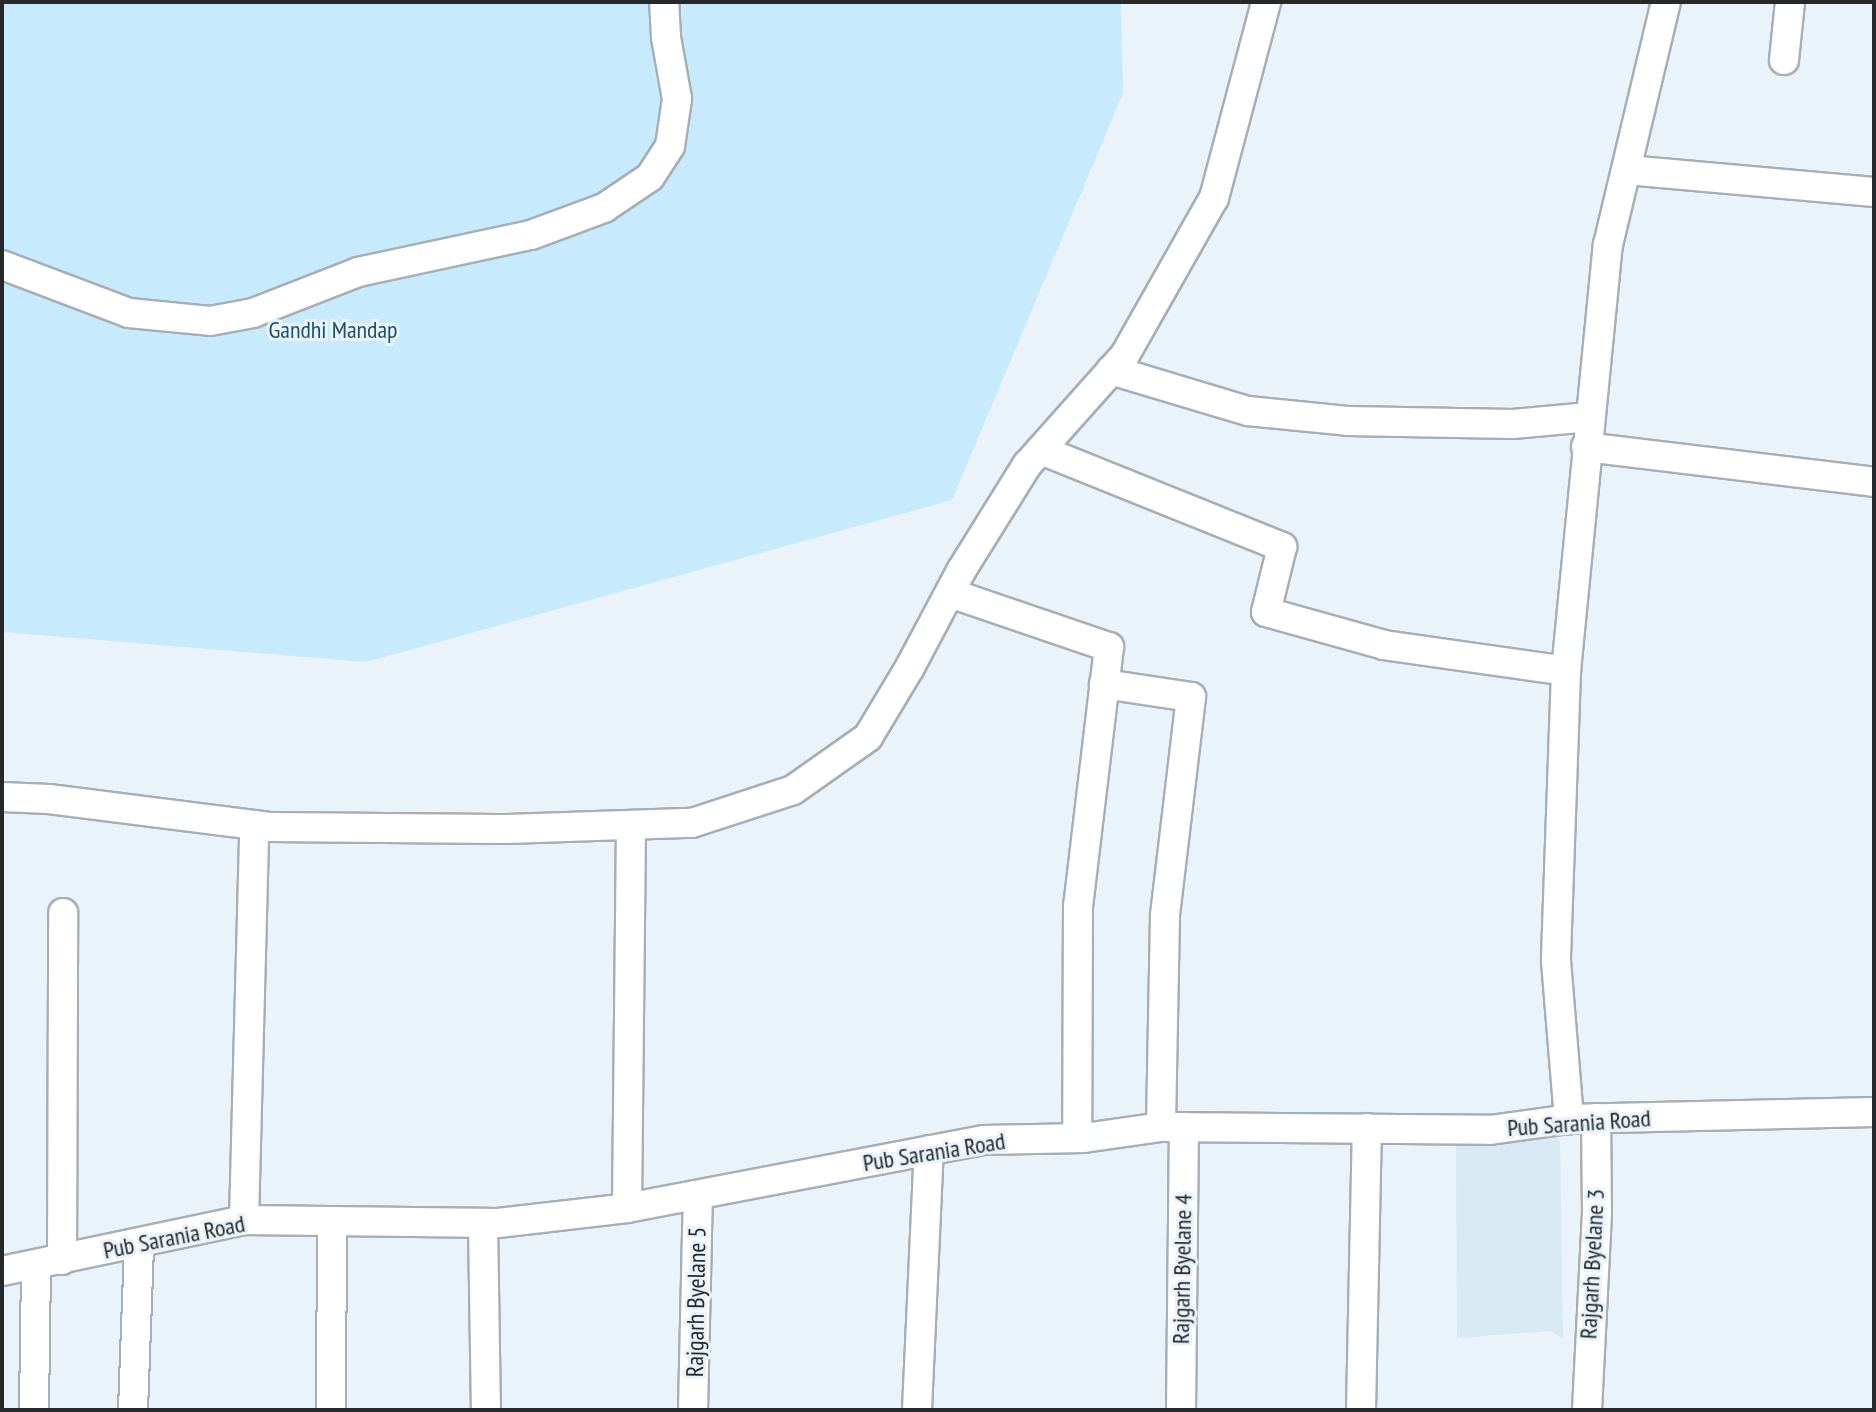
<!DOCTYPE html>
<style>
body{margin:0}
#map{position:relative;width:1876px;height:1412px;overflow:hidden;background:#e9f3f9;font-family:"PT Sans Narrow",sans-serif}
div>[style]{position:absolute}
.built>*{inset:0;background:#d7e9f3}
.green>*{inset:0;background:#c8eafd}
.roads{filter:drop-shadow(2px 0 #a6afb5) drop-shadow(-2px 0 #a6afb5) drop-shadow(0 2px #a6afb5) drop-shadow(0 -2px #a6afb5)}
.street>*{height:28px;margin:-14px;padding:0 14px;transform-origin:14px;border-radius:14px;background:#fff}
span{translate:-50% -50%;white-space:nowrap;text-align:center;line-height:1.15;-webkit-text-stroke:6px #e9f3f9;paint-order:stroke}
.park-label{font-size:24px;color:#18536e}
.street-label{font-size:24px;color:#25292b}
.frame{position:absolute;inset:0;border:4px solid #25292b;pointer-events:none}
</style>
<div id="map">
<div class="built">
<div style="clip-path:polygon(1555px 1133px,1560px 1143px,1563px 1338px,1550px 1331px,1457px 1338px,1456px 1147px,1450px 1137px)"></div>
</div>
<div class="green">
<div style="clip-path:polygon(2px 2px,1121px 2px,1123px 93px,952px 500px,366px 662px,2px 632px)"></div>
</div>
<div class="roads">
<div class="street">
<div style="left:1784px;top:60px;width:58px;rotate:-84.1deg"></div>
<div style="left:1627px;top:170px;width:248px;rotate:5.1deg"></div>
<div style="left:2px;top:265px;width:136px;rotate:20.7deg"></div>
<div style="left:129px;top:313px;width:81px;rotate:5.6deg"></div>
<div style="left:210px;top:321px;width:44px;rotate:-10.5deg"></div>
<div style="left:253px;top:313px;width:113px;rotate:-21.3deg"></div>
<div style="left:358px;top:272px;width:177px;rotate:-12.1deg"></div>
<div style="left:531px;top:235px;width:78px;rotate:-20.3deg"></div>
<div style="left:604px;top:208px;width:55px;rotate:-34deg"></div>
<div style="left:650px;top:177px;width:37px;rotate:-57deg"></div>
<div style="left:670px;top:146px;width:48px;rotate:-81.5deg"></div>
<div style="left:677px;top:99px;width:63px;rotate:-100.1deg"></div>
<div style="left:666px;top:37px;width:35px;rotate:-93deg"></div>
<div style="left:1111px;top:370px;width:143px;rotate:16.7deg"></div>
<div style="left:1248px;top:411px;width:100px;rotate:5.7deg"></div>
<div style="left:1348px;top:421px;width:165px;rotate:1deg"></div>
<div style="left:1513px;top:424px;width:77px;rotate:-5.2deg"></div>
<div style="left:1586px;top:447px;width:290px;rotate:6.9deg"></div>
<div style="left:1041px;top:450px;width:260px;rotate:21.9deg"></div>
<div style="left:1282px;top:547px;width:67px;rotate:103.8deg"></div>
<div style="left:1266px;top:612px;width:123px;rotate:15.6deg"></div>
<div style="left:1384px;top:645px;width:184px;rotate:8.1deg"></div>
<div style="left:1566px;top:671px;width:290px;rotate:92deg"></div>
<div style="left:1556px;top:961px;width:159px;rotate:85.3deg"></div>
<div style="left:950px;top:593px;width:168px;rotate:18.8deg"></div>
<div style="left:1109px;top:647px;width:261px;rotate:96.8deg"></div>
<div style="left:1078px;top:906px;width:232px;rotate:90.2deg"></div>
<div style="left:1566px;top:671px;width:428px;rotate:-84.4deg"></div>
<div style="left:1608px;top:245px;width:250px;rotate:-76.6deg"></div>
<div style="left:1104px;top:684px;width:88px;rotate:8.5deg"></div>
<div style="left:1191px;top:697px;width:221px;rotate:96.8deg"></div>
<div style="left:1165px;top:916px;width:211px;rotate:91.1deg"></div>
<div style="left:2px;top:797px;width:47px;rotate:2.4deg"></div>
<div style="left:49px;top:799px;width:224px;rotate:7.2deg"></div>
<div style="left:271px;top:827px;width:236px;rotate:0.5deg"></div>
<div style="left:507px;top:829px;width:185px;rotate:-1.9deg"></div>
<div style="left:692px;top:823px;width:106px;rotate:-18.1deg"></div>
<div style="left:793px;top:790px;width:92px;rotate:-35.2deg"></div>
<div style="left:868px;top:737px;width:82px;rotate:-59deg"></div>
<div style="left:910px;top:667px;width:109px;rotate:-62deg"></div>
<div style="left:961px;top:571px;width:125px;rotate:-58.1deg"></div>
<div style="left:1027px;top:465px;width:147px;rotate:-48.3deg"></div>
<div style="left:1125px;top:355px;width:180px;rotate:-60.5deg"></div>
<div style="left:1214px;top:198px;width:203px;rotate:-75.1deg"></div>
<div style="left:627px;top:1208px;width:383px;rotate:-89.4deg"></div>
<div style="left:244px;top:1220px;width:395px;rotate:-88.5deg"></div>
<div style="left:483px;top:1223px;width:187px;rotate:89.1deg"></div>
<div style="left:62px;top:1260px;width:347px;rotate:-89.8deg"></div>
<div style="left:2px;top:1271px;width:247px;rotate:-11.9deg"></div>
<div style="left:244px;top:1220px;width:254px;rotate:0.7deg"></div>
<div style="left:498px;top:1223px;width:130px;rotate:-6.6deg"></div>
<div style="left:627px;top:1208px;width:363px;rotate:-10.8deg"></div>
<div style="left:984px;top:1140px;width:100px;rotate:-1.1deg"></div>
<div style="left:1084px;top:1138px;width:78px;rotate:-8.1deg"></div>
<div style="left:1161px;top:1127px;width:329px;rotate:0.5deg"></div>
<div style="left:1490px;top:1130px;width:80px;rotate:-7.9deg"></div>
<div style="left:1569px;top:1119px;width:305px;rotate:-1.3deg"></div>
<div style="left:34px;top:1410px;width:145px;rotate:-89.2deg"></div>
<div style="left:133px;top:1410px;width:167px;rotate:-87.9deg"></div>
<div style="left:331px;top:1410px;width:189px;rotate:-89.7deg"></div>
<div style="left:693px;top:1410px;width:215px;rotate:-88.7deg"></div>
<div style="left:917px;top:1410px;width:260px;rotate:-87.4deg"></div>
<div style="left:1181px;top:1410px;width:283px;rotate:-89.4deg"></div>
<div style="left:1361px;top:1410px;width:282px;rotate:-88.8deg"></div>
<div style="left:1587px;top:1410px;width:198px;rotate:-87.1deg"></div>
<div style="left:1597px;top:1212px;width:94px;rotate:-90.6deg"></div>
</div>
</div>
<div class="park-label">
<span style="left:333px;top:330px">Gandhi Mandap</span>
</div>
<div class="street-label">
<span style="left:1579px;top:1123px;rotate:-4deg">Pub Sarania Road</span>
<span style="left:934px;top:1152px;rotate:-9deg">Pub Sarania Road</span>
<span style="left:174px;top:1237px;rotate:-11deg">Pub Sarania Road</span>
<span style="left:1592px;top:1264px;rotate:-87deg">Rajgarh Byelane 3</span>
<span style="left:1182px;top:1269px;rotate:-89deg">Rajgarh Byelane 4</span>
<span style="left:696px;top:1302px;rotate:-89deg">Rajgarh Byelane 5</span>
</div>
<div class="frame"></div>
</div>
